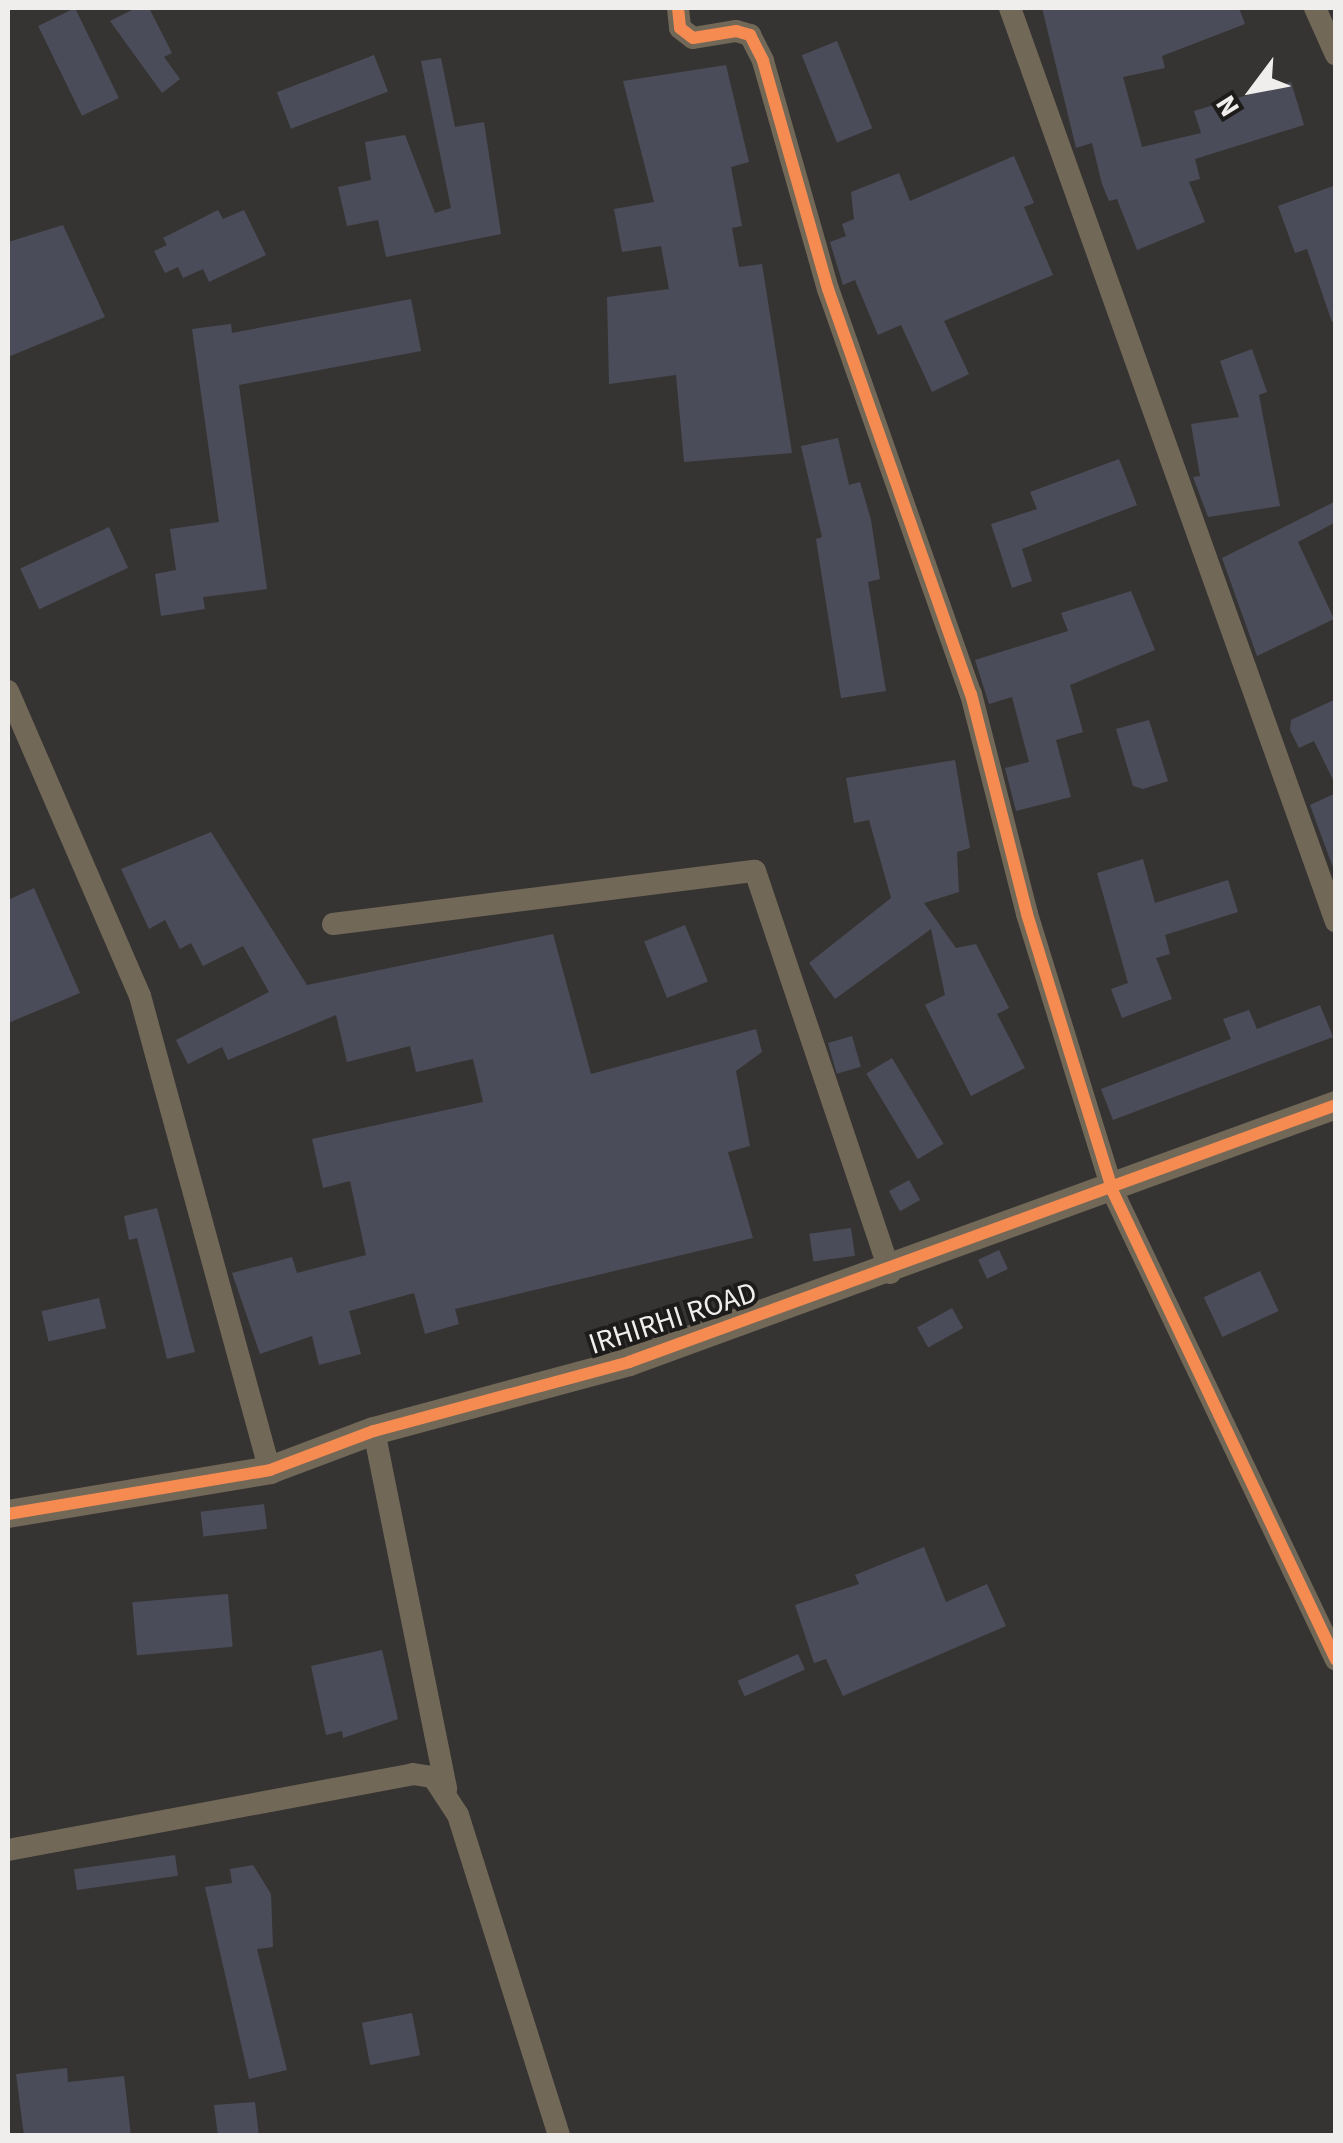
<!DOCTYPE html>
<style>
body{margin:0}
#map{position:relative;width:1343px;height:2143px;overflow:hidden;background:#363432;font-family:"Source Sans 3",sans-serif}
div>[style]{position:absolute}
.building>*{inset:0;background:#4b4c59;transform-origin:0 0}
.minor>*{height:22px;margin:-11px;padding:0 11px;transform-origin:11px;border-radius:11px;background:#726858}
.tertiary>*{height:28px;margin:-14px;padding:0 14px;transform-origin:14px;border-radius:14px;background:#726858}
.cycleway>*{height:12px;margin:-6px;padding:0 6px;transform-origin:6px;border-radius:6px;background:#f68b52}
span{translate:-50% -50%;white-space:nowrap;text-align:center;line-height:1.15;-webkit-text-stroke:8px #1d1c1b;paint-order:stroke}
.street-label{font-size:30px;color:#f0eeec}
.frame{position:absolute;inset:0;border:10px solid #f0eeec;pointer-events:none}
.north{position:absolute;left:1203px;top:40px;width:100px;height:100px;-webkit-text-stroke:8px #1d1c1b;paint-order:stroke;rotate:238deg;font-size:28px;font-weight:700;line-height:40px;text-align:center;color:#f0eeec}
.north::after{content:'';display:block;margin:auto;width:35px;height:45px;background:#f0eeec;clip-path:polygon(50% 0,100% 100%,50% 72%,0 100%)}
</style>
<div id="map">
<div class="building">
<div style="left:75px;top:8px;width:100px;height:41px;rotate:64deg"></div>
<div style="clip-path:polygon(136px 8px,149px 8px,172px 53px,164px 57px,180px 79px,162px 93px,110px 21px)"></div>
<div style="clip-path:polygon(1042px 8px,1239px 8px,1245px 24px,1162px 56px,1165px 68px,1123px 77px,1142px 147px,1201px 133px,1194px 111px,1291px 82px,1304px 125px,1195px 159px,1200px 179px,1189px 182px,1205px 222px,1137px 250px,1117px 199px,1109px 201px,1102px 184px,1092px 143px,1076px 148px)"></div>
<div style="left:837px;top:41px;width:94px;height:38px;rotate:68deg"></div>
<div style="left:374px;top:55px;width:39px;height:104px;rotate:69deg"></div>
<div style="clip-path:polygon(441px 58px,455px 127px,484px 122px,501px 234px,386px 257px,378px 220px,347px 226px,338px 187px,371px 180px,365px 142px,405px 135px,435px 213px,451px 208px,421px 61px)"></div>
<div style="clip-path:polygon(726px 65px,749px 162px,731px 167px,742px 226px,732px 228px,739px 267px,762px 264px,792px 453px,684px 462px,676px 375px,609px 384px,607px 297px,669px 289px,661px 246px,622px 252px,614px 209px,654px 202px,623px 81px)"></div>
<div style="clip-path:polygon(1014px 156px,1034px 203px,1024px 207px,1053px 275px,944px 321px,969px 374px,932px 392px,901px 325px,878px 335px,855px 280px,843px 285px,830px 242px,846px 236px,842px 224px,854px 219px,851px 192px,899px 173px,910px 201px)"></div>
<div style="clip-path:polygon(1336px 185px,1336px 322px,1332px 322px,1307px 249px,1295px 253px,1278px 206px)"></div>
<div style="clip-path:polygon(218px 210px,223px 219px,244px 210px,266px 255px,209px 282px,203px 269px,183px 278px,178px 267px,165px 273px,154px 251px,167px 245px,163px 238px)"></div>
<div style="clip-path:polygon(63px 225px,105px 317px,8px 357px,8px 242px)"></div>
<div style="clip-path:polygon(411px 299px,421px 351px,239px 385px,267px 589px,203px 597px,205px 609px,161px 616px,155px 574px,176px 570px,170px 529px,219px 522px,192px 329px,231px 324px,232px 333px)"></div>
<div style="clip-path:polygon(1252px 349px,1267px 392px,1259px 395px,1280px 506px,1208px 517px,1193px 477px,1200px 476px,1191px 424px,1239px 417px,1220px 361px)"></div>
<div style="clip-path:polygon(838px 438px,849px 485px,860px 482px,871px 520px,880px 579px,868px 582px,886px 691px,841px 698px,816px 539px,822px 537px,801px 446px)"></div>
<div style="clip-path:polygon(1119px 459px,1137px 505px,1022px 549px,1032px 581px,1012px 588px,991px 524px,1037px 509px,1030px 492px)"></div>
<div style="clip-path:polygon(1336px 501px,1336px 522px,1298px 542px,1334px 619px,1257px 656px,1222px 558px)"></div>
<div style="left:109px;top:527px;width:45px;height:98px;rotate:65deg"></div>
<div style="clip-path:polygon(1131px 591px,1155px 650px,1070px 685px,1083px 732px,1056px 740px,1071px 797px,1016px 811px,1005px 768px,1029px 762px,1012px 697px,989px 704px,975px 660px,1068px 631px,1061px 613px)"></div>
<div style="clip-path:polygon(1336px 699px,1336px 786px,1314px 741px,1299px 748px,1290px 730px,1291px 720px)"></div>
<div style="clip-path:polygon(1149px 720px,1168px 781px,1143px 789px,1133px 786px,1116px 729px)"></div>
<div style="clip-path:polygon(955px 760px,970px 848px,957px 852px,959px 892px,924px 903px,956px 948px,976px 944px,1009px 1008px,997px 1014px,1025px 1068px,971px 1096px,925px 1005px,945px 995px,931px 929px,835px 999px,809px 963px,891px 898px,869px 820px,854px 823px,846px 778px)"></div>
<div style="clip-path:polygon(1336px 793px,1336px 873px,1335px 873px,1310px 805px)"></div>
<div style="clip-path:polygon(211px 832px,307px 985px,553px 934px,591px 1074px,756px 1029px,762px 1052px,736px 1071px,750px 1146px,728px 1152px,753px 1238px,455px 1309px,459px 1324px,425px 1334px,414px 1293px,349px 1311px,361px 1354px,319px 1365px,312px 1336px,260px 1354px,232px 1273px,292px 1257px,297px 1273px,366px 1255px,350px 1181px,323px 1188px,312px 1139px,483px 1102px,473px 1059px,416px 1072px,410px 1046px,347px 1062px,336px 1015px,228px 1060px,222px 1047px,188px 1064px,176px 1040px,269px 992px,243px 946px,203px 966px,191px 943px,180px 949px,165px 920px,149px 929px,121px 869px)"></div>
<div style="clip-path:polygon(1143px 859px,1155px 903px,1228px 880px,1238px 912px,1165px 935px,1170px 954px,1156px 958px,1172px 999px,1122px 1018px,1111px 989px,1128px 983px,1097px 873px)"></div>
<div style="clip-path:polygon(34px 888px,80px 993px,8px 1023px,8px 900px)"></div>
<div style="left:685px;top:925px;width:61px;height:44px;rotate:68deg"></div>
<div style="clip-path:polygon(1320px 1005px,1333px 1037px,1113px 1120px,1101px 1089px,1231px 1039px,1223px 1019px,1249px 1010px,1257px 1029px)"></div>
<div style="left:852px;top:1036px;width:32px;height:25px;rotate:74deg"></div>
<div style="left:892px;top:1058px;width:100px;height:30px;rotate:59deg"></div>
<div style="left:909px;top:1180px;width:23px;height:23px;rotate:61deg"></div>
<div style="clip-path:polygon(157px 1208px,195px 1352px,167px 1359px,137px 1238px,129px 1240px,124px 1216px)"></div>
<div style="left:851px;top:1228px;width:28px;height:42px;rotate:82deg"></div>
<div style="left:999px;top:1250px;width:21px;height:23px;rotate:65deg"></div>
<div style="left:1260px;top:1271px;width:44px;height:62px;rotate:65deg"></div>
<div style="left:99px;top:1298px;width:31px;height:59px;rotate:77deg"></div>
<div style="left:952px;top:1308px;width:23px;height:40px;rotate:61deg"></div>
<div style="left:264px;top:1504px;width:25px;height:64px;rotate:83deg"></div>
<div style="clip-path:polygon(924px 1547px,946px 1602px,987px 1584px,1006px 1626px,843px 1696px,826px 1659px,814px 1663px,795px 1605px,859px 1584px,855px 1575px)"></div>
<div style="left:228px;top:1594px;width:53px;height:96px;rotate:85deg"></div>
<div style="clip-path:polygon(382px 1650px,398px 1719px,343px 1738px,342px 1731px,326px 1735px,311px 1666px)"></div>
<div style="left:798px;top:1654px;width:17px;height:66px;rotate:66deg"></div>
<div style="left:175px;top:1855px;width:21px;height:102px;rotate:82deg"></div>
<div style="clip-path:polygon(253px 1865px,271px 1894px,273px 1947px,257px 1949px,287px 2070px,249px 2079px,205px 1887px,232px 1883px,230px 1869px)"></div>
<div style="left:412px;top:2013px;width:43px;height:51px;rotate:79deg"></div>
<div style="clip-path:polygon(67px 2068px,68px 2082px,124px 2076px,131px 2136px,24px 2136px,16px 2074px)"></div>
<div style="clip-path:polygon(255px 2102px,259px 2136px,218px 2136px,214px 2105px)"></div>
</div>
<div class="minor">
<div style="left:678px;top:8px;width:20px;rotate:84deg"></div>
<div style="left:680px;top:28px;width:16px;rotate:38deg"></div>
<div style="left:693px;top:38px;width:44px;rotate:-9.2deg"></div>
<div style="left:736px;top:31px;width:15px;rotate:16deg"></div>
<div style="left:750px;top:35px;width:29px;rotate:63deg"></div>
<div style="left:763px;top:61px;width:237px;rotate:74.1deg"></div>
<div style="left:828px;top:289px;width:430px;rotate:70.6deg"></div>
<div style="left:971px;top:694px;width:227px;rotate:75.7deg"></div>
<div style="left:1027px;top:914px;width:291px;rotate:72.8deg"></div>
<div style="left:1113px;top:1192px;width:518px;rotate:64.52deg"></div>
<div style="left:1010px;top:8px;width:970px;rotate:70.37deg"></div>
<div style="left:1315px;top:8px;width:51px;rotate:65.9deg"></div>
<div style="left:8px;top:691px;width:332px;rotate:66.6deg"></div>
<div style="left:140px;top:996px;width:492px;rotate:74.7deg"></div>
<div style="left:333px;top:924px;width:425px;rotate:-7.2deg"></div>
<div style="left:755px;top:871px;width:424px;rotate:71.4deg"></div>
<div style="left:374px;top:1431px;width:365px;rotate:78.6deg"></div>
<div style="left:8px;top:1850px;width:412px;rotate:-10.6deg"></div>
<div style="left:413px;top:1774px;width:20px;rotate:9deg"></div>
<div style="left:433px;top:1777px;width:45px;rotate:56.7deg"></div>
<div style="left:458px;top:1815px;width:337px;rotate:72.5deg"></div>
</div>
<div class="tertiary">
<div style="left:8px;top:1514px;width:266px;rotate:-9.5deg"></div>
<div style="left:270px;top:1470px;width:111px;rotate:-20.6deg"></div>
<div style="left:374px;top:1431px;width:264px;rotate:-15.1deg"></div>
<div style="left:629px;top:1362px;width:752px;rotate:-19.98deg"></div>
</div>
<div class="cycleway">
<div style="left:678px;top:8px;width:20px;rotate:84deg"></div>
<div style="left:680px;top:28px;width:16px;rotate:38deg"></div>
<div style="left:693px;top:38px;width:44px;rotate:-9.2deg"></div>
<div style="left:736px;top:31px;width:15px;rotate:16deg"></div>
<div style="left:750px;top:35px;width:29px;rotate:63deg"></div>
<div style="left:763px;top:61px;width:237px;rotate:74.1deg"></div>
<div style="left:828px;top:289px;width:430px;rotate:70.6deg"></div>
<div style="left:971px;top:694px;width:227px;rotate:75.7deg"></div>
<div style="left:1027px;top:914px;width:291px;rotate:72.8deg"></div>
<div style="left:1113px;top:1192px;width:518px;rotate:64.52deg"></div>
<div style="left:8px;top:1514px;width:266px;rotate:-9.5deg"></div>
<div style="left:270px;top:1470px;width:111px;rotate:-20.6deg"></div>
<div style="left:374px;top:1431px;width:264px;rotate:-15.1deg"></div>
<div style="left:629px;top:1362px;width:752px;rotate:-19.98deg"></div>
</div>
<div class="street-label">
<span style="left:673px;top:1319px;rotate:-18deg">IRHIRHI ROAD</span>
</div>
<div class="frame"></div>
<div class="north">N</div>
</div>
